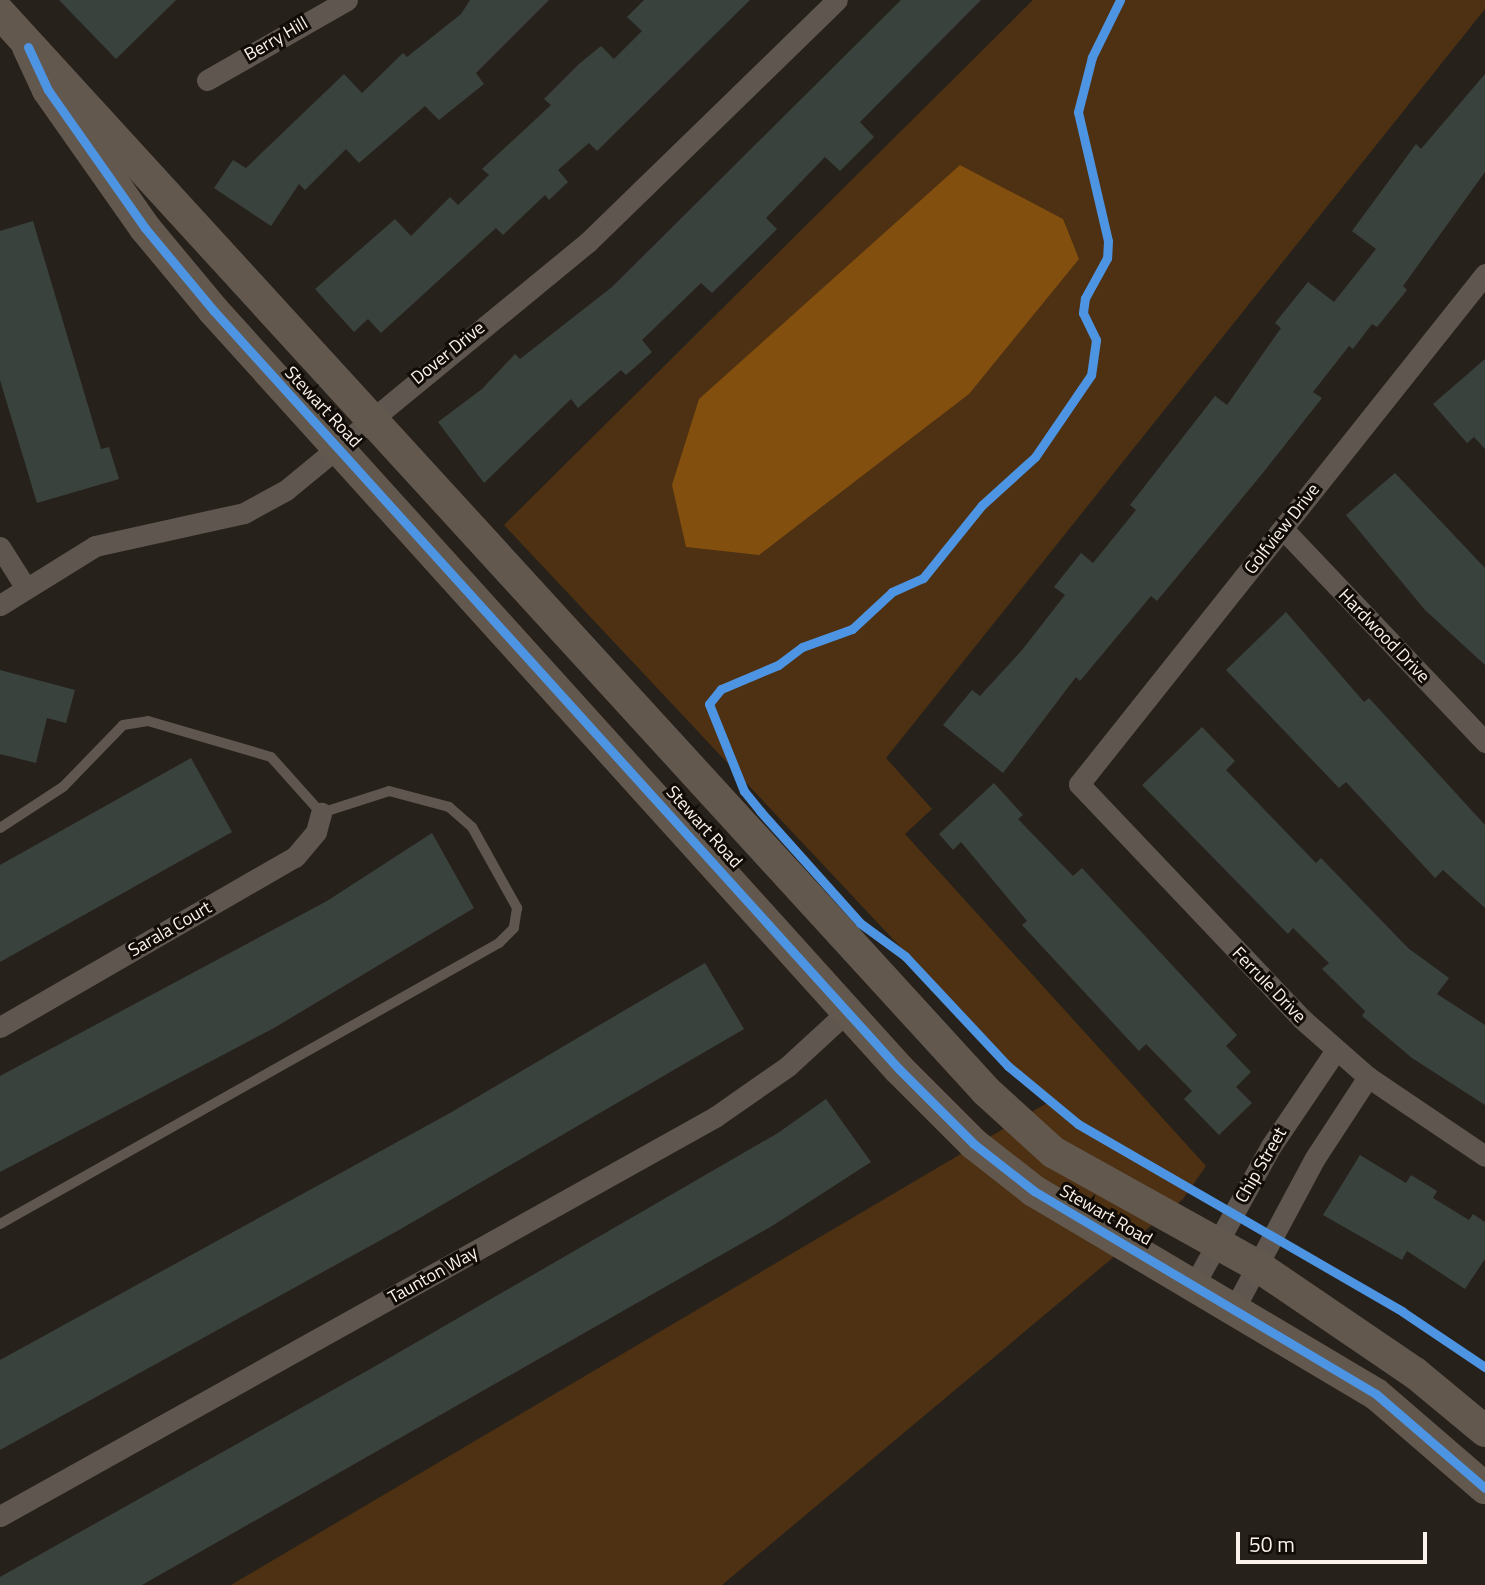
<!DOCTYPE html>
<style>
body{margin:0}
#map{position:relative;width:1485px;height:1585px;overflow:hidden;background:#27211b;font-family:"Titillium Web",sans-serif}
div>[style]{position:absolute}
.green>*{inset:0;background:#4d3112}
.water>*{inset:0;background:#824f0f}
.building>*{inset:0;background:#3a423e}
.lane>*{height:10px;margin:-5px;padding:0 5px;transform-origin:5px;border-radius:5px;background:#5f574f}
.street>*{height:21px;margin:-10.5px;padding:0 10.5px;transform-origin:10.5px;border-radius:10.5px;background:#5f574f}
.secondary>*{height:32px;margin:-16px;padding:0 16px;transform-origin:16px;border-radius:16px;background:#62584e}
.cycleway>*{height:9px;margin:-4.5px;padding:0 4.5px;transform-origin:4.5px;border-radius:4.5px;background:#4d94e3}
span{translate:-50% -50%;white-space:nowrap;text-align:center;line-height:1.15;-webkit-text-stroke:6px #110c07;paint-order:stroke}
.street-label{font-size:18px;color:#fbf2eb}
.scale{position:absolute;left:1236px;top:1532px;width:191px;height:32px;box-sizing:border-box;border:4px solid #fbf2eb;border-top:0;padding-left:9px;font-size:21px;line-height:24px;white-space:nowrap;color:#fbf2eb;-webkit-text-stroke:5px #110c07;paint-order:stroke}
</style>
<div id="map">
<div class="green">
<div style="clip-path:polygon(1033px 0,1485px 0,1485px 9px,886px 758px,932px 809px,905px 834px,1206px 1166px,1183px 1199px,722px 1585px,231px 1585px,1047px 1103px,504px 525px)"></div>
</div>
<div class="water">
<div style="clip-path:polygon(960px 165px,1063px 219px,1079px 259px,969px 394px,759px 555px,686px 547px,672px 485px,699px 399px)"></div>
</div>
<div class="building">
<div style="clip-path:polygon(59px 0,176px 0,116px 59px)"></div>
<div style="clip-path:polygon(470px 0,549px 0,476px 73px,484px 84px,439px 120px,425px 106px,359px 163px,346px 149px,305px 190px,299px 184px,271px 226px,214px 188px,233px 160px,246px 168px,344px 74px,362px 93px,403px 53px,407px 57px,461px 14px)"></div>
<div style="clip-path:polygon(644px 0,750px 0,597px 151px,589px 143px,558px 170px,568px 182px,549px 200px,545px 195px,503px 235px,496px 228px,381px 333px,368px 319px,354px 332px,315px 289px,395px 219px,411px 236px,450px 197px,458px 205px,489px 175px,482px 169px,551px 105px,544px 99px,579px 64px,601px 46px,614px 59px,642px 31px,627px 17px)"></div>
<div style="clip-path:polygon(901px 0,981px 0,860px 122px,874px 137px,840px 171px,825px 157px,766px 218px,777px 229px,755px 251px,712px 293px,701px 283px,642px 340px,652px 352px,626px 375px,621px 370px,578px 408px,571px 399px,484px 483px,438px 422px,482px 389px,515px 354px,520px 359px,612px 287px)"></div>
<div style="clip-path:polygon(1485px 74px,1485px 172px,1403px 286px,1407px 290px,1377px 327px,1372px 324px,1353px 349px,1349px 346px,1313px 392px,1322px 398px,1262px 474px,1157px 601px,1151px 596px,1080px 681px,1076px 677px,1003px 773px,943px 725px,972px 690px,980px 696px,1022px 650px,1065px 595px,1054px 587px,1081px 553px,1093px 563px,1136px 510px,1130px 505px,1215px 396px,1227px 405px,1281px 328px,1275px 323px,1308px 282px,1334px 302px,1376px 249px,1352px 231px,1416px 144px,1421px 149px)"></div>
<div style="clip-path:polygon(33px 221px,101px 449px,109px 447px,119px 479px,37px 503px,0 380px,0 231px)"></div>
<div style="clip-path:polygon(1485px 359px,1485px 449px,1474px 437px,1467px 443px,1433px 404px)"></div>
<div style="clip-path:polygon(1395px 473px,1485px 568px,1485px 665px,1425px 610px,1346px 515px)"></div>
<div style="clip-path:polygon(1286px 612px,1364px 702px,1369px 698px,1485px 825px,1485px 908px,1443px 870px,1435px 878px,1346px 782px,1339px 788px,1226px 670px)"></div>
<div style="clip-path:polygon(0 670px,75px 690px,66px 723px,47px 718px,36px 763px,0 754px)"></div>
<div style="clip-path:polygon(1202px 727px,1235px 761px,1226px 770px,1316px 863px,1321px 858px,1408px 948px,1449px 978px,1437px 994px,1485px 1025px,1485px 1105px,1412px 1058px,1362px 1016px,1365px 1011px,1322px 969px,1329px 963px,1293px 928px,1288px 934px,1142px 785px)"></div>
<div style="clip-path:polygon(191px 758px,232px 832px,0 962px,0 865px)"></div>
<div style="clip-path:polygon(994px 783px,1023px 815px,1018px 819px,1073px 876px,1082px 868px,1237px 1035px,1226px 1046px,1251px 1072px,1236px 1087px,1252px 1103px,1219px 1135px,1184px 1099px,1192px 1091px,1146px 1044px,1139px 1051px,1022px 925px,1027px 921px,961px 842px,953px 850px,939px 834px)"></div>
<div style="clip-path:polygon(432px 833px,474px 908px,274px 1028px,0 1172px,0 1076px,327px 901px)"></div>
<div style="clip-path:polygon(705px 963px,744px 1029px,399px 1230px,0 1450px,0 1360px,450px 1113px)"></div>
<div style="clip-path:polygon(826px 1099px,871px 1162px,772px 1226px,142px 1585px,0 1585px,0 1577px,372px 1368px,778px 1133px)"></div>
<div style="clip-path:polygon(1360px 1155px,1406px 1183px,1411px 1175px,1437px 1191px,1433px 1198px,1469px 1220px,1473px 1214px,1485px 1222px,1485px 1259px,1465px 1289px,1407px 1251px,1402px 1260px,1323px 1215px)"></div>
</div>
<div class="lane">
<div style="left:0;top:828px;width:75px;rotate:-33.1deg"></div>
<div style="left:63px;top:787px;width:86px;rotate:-45.9deg"></div>
<div style="left:123px;top:725px;width:25px;rotate:-9deg"></div>
<div style="left:148px;top:721px;width:128px;rotate:16.3deg"></div>
<div style="left:271px;top:757px;width:75px;rotate:48.2deg"></div>
<div style="left:321px;top:813px;width:71px;rotate:-17.9deg"></div>
<div style="left:389px;top:791px;width:62px;rotate:14.9deg"></div>
<div style="left:449px;top:807px;width:30px;rotate:41deg"></div>
<div style="left:472px;top:827px;width:93px;rotate:60.9deg"></div>
<div style="left:517px;top:908px;width:20px;rotate:99deg"></div>
<div style="left:514px;top:928px;width:21px;rotate:135deg"></div>
<div style="left:499px;top:943px;width:573px;rotate:150.61deg"></div>
</div>
<div class="street">
<div style="left:207px;top:80px;width:161px;rotate:-29.7deg"></div>
<div style="left:1485px;top:274px;width:652px;rotate:128.52deg"></div>
<div style="left:1079px;top:784px;width:324px;rotate:46.5deg"></div>
<div style="left:1302px;top:1019px;width:88px;rotate:41.3deg"></div>
<div style="left:1368px;top:1077px;width:141px;rotate:34deg"></div>
<div style="left:1283px;top:529px;width:294px;rotate:46.5deg"></div>
<div style="left:0;top:547px;width:45px;rotate:57.7deg"></div>
<div style="left:0;top:605px;width:112px;rotate:-31.8deg"></div>
<div style="left:95px;top:546px;width:153px;rotate:-12.5deg"></div>
<div style="left:244px;top:513px;width:48px;rotate:-28.7deg"></div>
<div style="left:286px;top:490px;width:391px;rotate:-39.4deg"></div>
<div style="left:588px;top:242px;width:347px;rotate:-44.2deg"></div>
<div style="left:0;top:1027px;width:340px;rotate:-30deg"></div>
<div style="left:295px;top:857px;width:33px;rotate:-50deg"></div>
<div style="left:316px;top:832px;width:20px;rotate:-75deg"></div>
<div style="left:1194px;top:1285px;width:159px;rotate:-61deg"></div>
<div style="left:1271px;top:1146px;width:116px;rotate:-55.9deg"></div>
<div style="left:1234px;top:1309px;width:171px;rotate:-61.8deg"></div>
<div style="left:1315px;top:1158px;width:97px;rotate:-56.8deg"></div>
<div style="left:0;top:1516px;width:819px;rotate:-29.16deg"></div>
<div style="left:715px;top:1117px;width:89px;rotate:-34.9deg"></div>
<div style="left:788px;top:1066px;width:83px;rotate:-42.6deg"></div>
</div>
<div class="secondary">
<div style="left:0;top:13px;width:1461px;rotate:47.55deg"></div>
<div style="left:986px;top:1091px;width:91px;rotate:42.3deg"></div>
<div style="left:1053px;top:1152px;width:232px;rotate:29.1deg"></div>
<div style="left:1256px;top:1265px;width:192px;rotate:34.2deg"></div>
<div style="left:1415px;top:1373px;width:91px;rotate:39.6deg"></div>
<div style="left:28px;top:47px;width:47px;rotate:65.1deg"></div>
<div style="left:48px;top:90px;width:169px;rotate:54.9deg"></div>
<div style="left:145px;top:228px;width:108px;rotate:50.3deg"></div>
<div style="left:214px;top:311px;width:1022px;rotate:47.9deg"></div>
<div style="left:899px;top:1069px;width:106px;rotate:45deg"></div>
<div style="left:974px;top:1144px;width:76px;rotate:38.1deg"></div>
<div style="left:1034px;top:1191px;width:398px;rotate:30.7deg"></div>
<div style="left:1376px;top:1394px;width:144px;rotate:40.8deg"></div>
</div>
<div class="cycleway">
<div style="left:1120px;top:0;width:64px;rotate:116.2deg"></div>
<div style="left:1092px;top:57px;width:57px;rotate:104.3deg"></div>
<div style="left:1078px;top:112px;width:132px;rotate:76.9deg"></div>
<div style="left:1108px;top:241px;width:17px;rotate:93deg"></div>
<div style="left:1107px;top:258px;width:46px;rotate:118.8deg"></div>
<div style="left:1085px;top:298px;width:15px;rotate:98deg"></div>
<div style="left:1083px;top:313px;width:30px;rotate:64deg"></div>
<div style="left:1096px;top:340px;width:35px;rotate:98deg"></div>
<div style="left:1091px;top:375px;width:99px;rotate:124.3deg"></div>
<div style="left:1035px;top:457px;width:72px;rotate:137.8deg"></div>
<div style="left:982px;top:505px;width:94px;rotate:128.9deg"></div>
<div style="left:923px;top:578px;width:34px;rotate:156deg"></div>
<div style="left:892px;top:592px;width:54px;rotate:137.2deg"></div>
<div style="left:852px;top:629px;width:53px;rotate:160.2deg"></div>
<div style="left:802px;top:647px;width:30px;rotate:143deg"></div>
<div style="left:778px;top:665px;width:62px;rotate:157.2deg"></div>
<div style="left:721px;top:689px;width:19px;rotate:129deg"></div>
<div style="left:709px;top:704px;width:94px;rotate:68.1deg"></div>
<div style="left:744px;top:791px;width:26px;rotate:51deg"></div>
<div style="left:760px;top:811px;width:150px;rotate:48.2deg"></div>
<div style="left:860px;top:923px;width:56px;rotate:36.3deg"></div>
<div style="left:905px;top:956px;width:151px;rotate:46.9deg"></div>
<div style="left:1008px;top:1066px;width:91px;rotate:39.6deg"></div>
<div style="left:1078px;top:1124px;width:375px;rotate:30deg"></div>
<div style="left:1403px;top:1312px;width:99px;rotate:33.9deg"></div>
<div style="left:28px;top:47px;width:47px;rotate:65.1deg"></div>
<div style="left:48px;top:90px;width:169px;rotate:54.9deg"></div>
<div style="left:145px;top:228px;width:108px;rotate:50.3deg"></div>
<div style="left:214px;top:311px;width:1022px;rotate:47.9deg"></div>
<div style="left:899px;top:1069px;width:106px;rotate:45deg"></div>
<div style="left:974px;top:1144px;width:76px;rotate:38.1deg"></div>
<div style="left:1034px;top:1191px;width:398px;rotate:30.7deg"></div>
<div style="left:1376px;top:1394px;width:144px;rotate:40.8deg"></div>
</div>
<div class="street-label">
<span style="left:276px;top:39px;rotate:-30deg">Berry Hill</span>
<span style="left:448px;top:353px;rotate:-39deg">Dover Drive</span>
<span style="left:323px;top:407px;rotate:47deg">Stewart Road</span>
<span style="left:1282px;top:529px;rotate:-52deg">Golfview Drive</span>
<span style="left:1384px;top:636px;rotate:46deg">Hardwood Drive</span>
<span style="left:704px;top:827px;rotate:48deg">Stewart Road</span>
<span style="left:170px;top:929px;rotate:-30deg">Sarala Court</span>
<span style="left:1269px;top:985px;rotate:46deg">Ferrule Drive</span>
<span style="left:1261px;top:1165px;rotate:-60deg">Chip Street</span>
<span style="left:1106px;top:1215px;rotate:30deg">Stewart Road</span>
<span style="left:433px;top:1275px;rotate:-29deg">Taunton Way</span>
</div>
<div class="scale">50 m</div>
</div>
